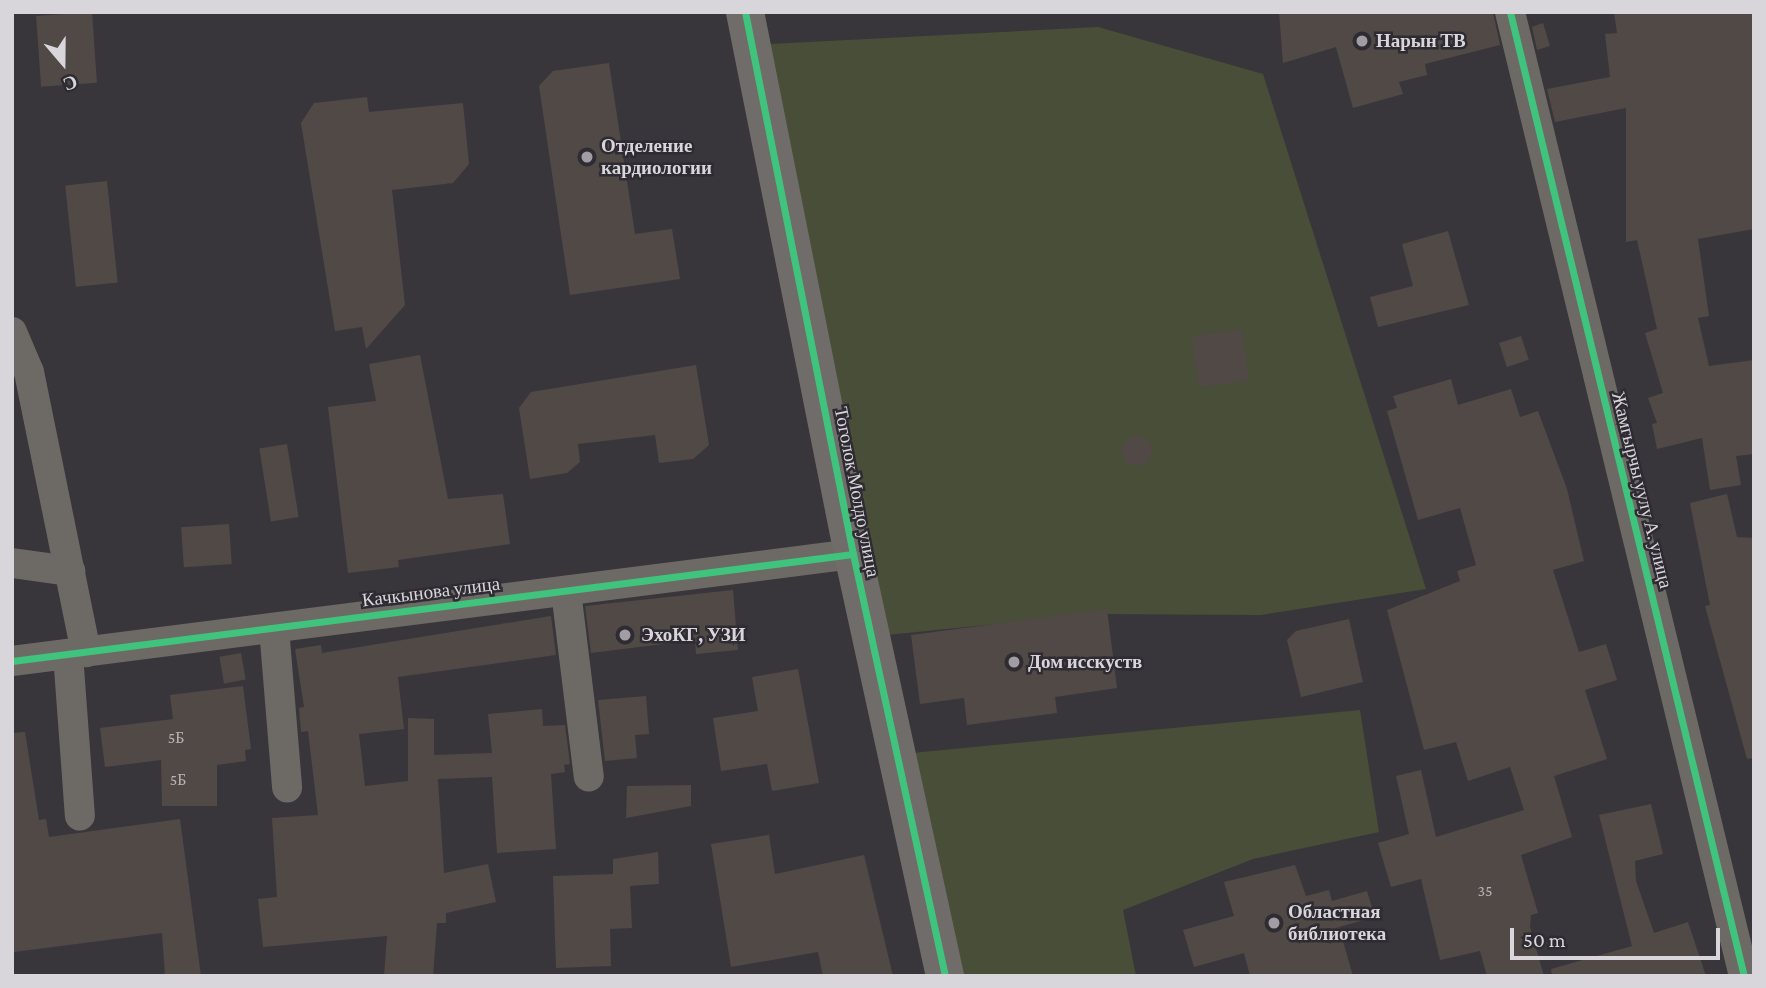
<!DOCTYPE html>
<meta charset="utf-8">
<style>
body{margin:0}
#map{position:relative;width:1766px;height:988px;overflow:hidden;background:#39363b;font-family:"Crimson Pro",serif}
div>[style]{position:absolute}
.green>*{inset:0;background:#494e38}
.building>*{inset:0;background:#504946;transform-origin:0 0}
.round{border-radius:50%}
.street>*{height:30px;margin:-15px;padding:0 15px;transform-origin:15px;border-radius:15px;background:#6d6a66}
.secondary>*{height:38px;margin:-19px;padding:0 19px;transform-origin:19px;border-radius:19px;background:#6f6c69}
.cycleway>*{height:7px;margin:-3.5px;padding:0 3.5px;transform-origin:3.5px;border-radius:3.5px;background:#40c37c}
.dots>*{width:19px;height:19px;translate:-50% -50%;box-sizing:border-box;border:4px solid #2f2b32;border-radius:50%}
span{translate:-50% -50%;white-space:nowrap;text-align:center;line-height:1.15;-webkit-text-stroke:5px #2f2b32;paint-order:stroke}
.number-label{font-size:16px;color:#b7b3b6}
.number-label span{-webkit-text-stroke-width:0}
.poi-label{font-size:19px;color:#d9d6db;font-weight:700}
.left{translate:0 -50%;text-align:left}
.street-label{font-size:19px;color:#d9d6db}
.frame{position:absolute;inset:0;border:14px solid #d9d6db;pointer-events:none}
.north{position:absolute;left:28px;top:28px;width:70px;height:70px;-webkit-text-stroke:5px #2f2b32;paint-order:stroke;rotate:160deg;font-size:19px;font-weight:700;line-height:28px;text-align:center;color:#d9d6db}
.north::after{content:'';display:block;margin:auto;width:24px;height:32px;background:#d9d6db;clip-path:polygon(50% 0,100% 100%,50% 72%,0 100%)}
.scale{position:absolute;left:1510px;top:928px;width:210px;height:32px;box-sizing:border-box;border:4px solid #d9d6db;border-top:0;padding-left:9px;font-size:21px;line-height:24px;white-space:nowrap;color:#d9d6db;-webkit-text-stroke:5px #2f2b32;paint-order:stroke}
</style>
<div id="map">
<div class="green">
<div style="clip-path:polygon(1098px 27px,1263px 74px,1426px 589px,1261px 615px,1094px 614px,887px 635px,770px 44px)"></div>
<div style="clip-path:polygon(1360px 710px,1379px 832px,1253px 859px,1123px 910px,1136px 976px,959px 976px,912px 753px)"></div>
</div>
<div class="building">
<div style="left:92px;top:12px;width:71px;height:56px;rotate:86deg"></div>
<div style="clip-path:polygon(1279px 12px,1493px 12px,1500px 45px,1425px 64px,1427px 75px,1399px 82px,1403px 94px,1353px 108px,1336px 47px,1283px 63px)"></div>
<div style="clip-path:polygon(1614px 12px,1754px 12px,1754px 229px,1698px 239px,1709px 316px,1698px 318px,1709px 366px,1754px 360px,1754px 454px,1736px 456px,1741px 485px,1710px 490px,1702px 438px,1657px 449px,1652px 424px,1657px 423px,1648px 398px,1663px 393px,1645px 333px,1657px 329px,1637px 240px,1626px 242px,1626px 108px,1555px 122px,1547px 89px,1610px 77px,1605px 34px,1617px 33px)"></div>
<div style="clip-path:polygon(1543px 23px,1550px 46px,1537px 50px,1532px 27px)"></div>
<div style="clip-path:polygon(609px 63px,635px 234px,672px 229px,680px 279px,570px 295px,539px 86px,553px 71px)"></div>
<div style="clip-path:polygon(367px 97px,369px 112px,463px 103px,469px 164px,453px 183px,392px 190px,405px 305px,366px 349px,362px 327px,335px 331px,301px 123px,314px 103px)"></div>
<div style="left:107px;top:181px;width:102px;height:42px;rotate:84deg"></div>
<div style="clip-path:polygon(1448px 231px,1469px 305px,1378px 327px,1370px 297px,1413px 286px,1402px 244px)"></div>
<div style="left:1242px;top:329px;width:52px;height:51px;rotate:82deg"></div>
<div style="left:1521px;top:336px;width:25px;height:23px;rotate:72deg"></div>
<div style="clip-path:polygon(420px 355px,448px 499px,503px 494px,510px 544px,398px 560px,399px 567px,348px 573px,328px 407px,376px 401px,369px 364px)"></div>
<div style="clip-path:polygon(696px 365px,709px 445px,693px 459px,659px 463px,655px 435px,578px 444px,580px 462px,567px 473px,530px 479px,519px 408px,531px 392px)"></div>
<div style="clip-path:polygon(1451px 379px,1458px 405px,1511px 389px,1520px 417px,1538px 411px,1567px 489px,1584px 561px,1553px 570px,1579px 652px,1606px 644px,1617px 680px,1585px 690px,1607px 759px,1554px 776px,1572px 837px,1521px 855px,1538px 913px,1531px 915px,1530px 927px,1544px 976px,1487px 976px,1480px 951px,1440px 960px,1421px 879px,1391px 887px,1378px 843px,1409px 834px,1396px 776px,1421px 770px,1436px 837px,1524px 810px,1510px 767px,1468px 781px,1456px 742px,1424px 750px,1387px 610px,1460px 581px,1457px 571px,1476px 565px,1460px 508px,1418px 520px,1387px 411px,1397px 408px,1393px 396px)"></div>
<div class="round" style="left:1122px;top:436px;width:30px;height:30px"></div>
<div style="left:287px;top:444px;width:74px;height:28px;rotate:81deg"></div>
<div style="clip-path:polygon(1727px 494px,1737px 537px,1754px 538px,1754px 758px,1747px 759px,1705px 606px,1710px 605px,1690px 503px)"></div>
<div style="left:229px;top:524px;width:40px;height:48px;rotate:86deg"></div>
<div style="clip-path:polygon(733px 590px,738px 650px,696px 654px,695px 640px,591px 653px,585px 606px)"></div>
<div style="clip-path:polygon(1107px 609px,1117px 688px,1055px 697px,1057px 713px,967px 725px,964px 698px,920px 704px,911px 635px)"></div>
<div style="clip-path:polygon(551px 616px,556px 655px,398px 677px,404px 729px,359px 734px,365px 786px,408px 781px,408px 718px,434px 719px,434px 755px,492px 753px,488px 714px,542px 709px,543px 726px,565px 725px,570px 764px,564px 765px,565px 772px,551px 774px,556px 849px,497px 853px,492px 777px,438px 779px,444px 873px,488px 864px,496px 902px,446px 913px,446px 923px,437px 923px,433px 976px,384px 976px,387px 936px,263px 947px,258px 899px,277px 897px,272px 818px,318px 815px,308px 731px,301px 732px,299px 708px,304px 707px,295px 649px,321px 645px,322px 653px)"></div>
<div style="clip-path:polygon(1349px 619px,1363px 682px,1301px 697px,1287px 640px,1296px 631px)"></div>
<div style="left:241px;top:653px;width:27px;height:22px;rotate:80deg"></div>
<div style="clip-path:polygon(798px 669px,819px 783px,772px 791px,767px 764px,721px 771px,713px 718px,758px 711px,752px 677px)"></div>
<div style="clip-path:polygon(243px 686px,251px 749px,245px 750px,246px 761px,217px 765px,217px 806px,162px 806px,161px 760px,105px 767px,100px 728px,173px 719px,170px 695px)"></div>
<div style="clip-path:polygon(646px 696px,649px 734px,635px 735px,637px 758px,605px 761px,598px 700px)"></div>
<div style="clip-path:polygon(25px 732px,39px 820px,46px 819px,49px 837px,180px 819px,201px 976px,165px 976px,162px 933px,14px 952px,12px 733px)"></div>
<div style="clip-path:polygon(691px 785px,691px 806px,626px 818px,627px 786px)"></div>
<div style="clip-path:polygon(1651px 804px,1663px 854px,1635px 861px,1636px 881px,1654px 933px,1688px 922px,1706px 976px,1552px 976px,1551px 969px,1632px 946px,1599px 815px)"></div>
<div style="clip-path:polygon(769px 835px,775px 874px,864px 855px,893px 976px,823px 976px,818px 952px,731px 967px,711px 844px)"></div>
<div style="clip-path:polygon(658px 852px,659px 884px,630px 886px,632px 928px,610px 929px,611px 966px,556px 968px,553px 876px,613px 874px,613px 859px)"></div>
<div style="clip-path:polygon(1295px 865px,1306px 896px,1329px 890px,1332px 901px,1367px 891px,1375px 917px,1339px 927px,1353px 976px,1250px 976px,1244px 953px,1194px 967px,1183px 930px,1234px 916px,1224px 882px)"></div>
</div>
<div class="street">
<div style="left:1510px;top:12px;width:992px;rotate:76.36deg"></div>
<div style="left:12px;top:332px;width:43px;rotate:67deg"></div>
<div style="left:29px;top:372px;width:286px;rotate:78.5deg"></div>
<div style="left:12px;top:563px;width:59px;rotate:7.9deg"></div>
<div style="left:566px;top:591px;width:187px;rotate:83deg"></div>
<div style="left:274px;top:628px;width:160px;rotate:85.3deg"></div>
<div style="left:68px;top:654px;width:162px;rotate:85.8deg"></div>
<div style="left:12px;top:661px;width:848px;rotate:-7.25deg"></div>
</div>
<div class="secondary">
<div style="left:745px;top:12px;width:553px;rotate:78.73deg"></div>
<div style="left:853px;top:554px;width:432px;rotate:77.7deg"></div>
</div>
<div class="cycleway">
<div style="left:745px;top:12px;width:553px;rotate:78.73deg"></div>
<div style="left:853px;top:554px;width:432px;rotate:77.7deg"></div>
<div style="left:1510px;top:12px;width:992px;rotate:76.36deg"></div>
<div style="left:12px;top:661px;width:848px;rotate:-7.25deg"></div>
</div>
<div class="dots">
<div style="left:1362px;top:41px;background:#a19ea3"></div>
<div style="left:587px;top:157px;background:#a19ea3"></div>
<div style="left:625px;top:635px;background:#a19ea3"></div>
<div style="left:1014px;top:662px;background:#a19ea3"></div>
<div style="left:1274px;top:923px;background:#a19ea3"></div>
</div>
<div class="number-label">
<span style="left:176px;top:738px">5Б</span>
<span style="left:178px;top:780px">5Б</span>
<span style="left:1485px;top:891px">35</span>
</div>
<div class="poi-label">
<span class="left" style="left:1376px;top:41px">Нарын ТВ</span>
<span class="left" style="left:601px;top:157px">Отделение<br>кардиологии</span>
<span class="left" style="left:641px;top:635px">ЭхоКГ, УЗИ</span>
<span class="left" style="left:1028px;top:662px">Дом исскуств</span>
<span class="left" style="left:1288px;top:923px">Областная<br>библиотека</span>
</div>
<div class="street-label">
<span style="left:1642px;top:490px;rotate:76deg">Жамгырчы уулу А. улица</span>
<span style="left:857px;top:492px;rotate:79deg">Тоголок Молдо улица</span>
<span style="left:431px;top:592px;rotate:-7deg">Качкынова улица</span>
</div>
<div class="frame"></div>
<div class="north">С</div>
<div class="scale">50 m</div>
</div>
